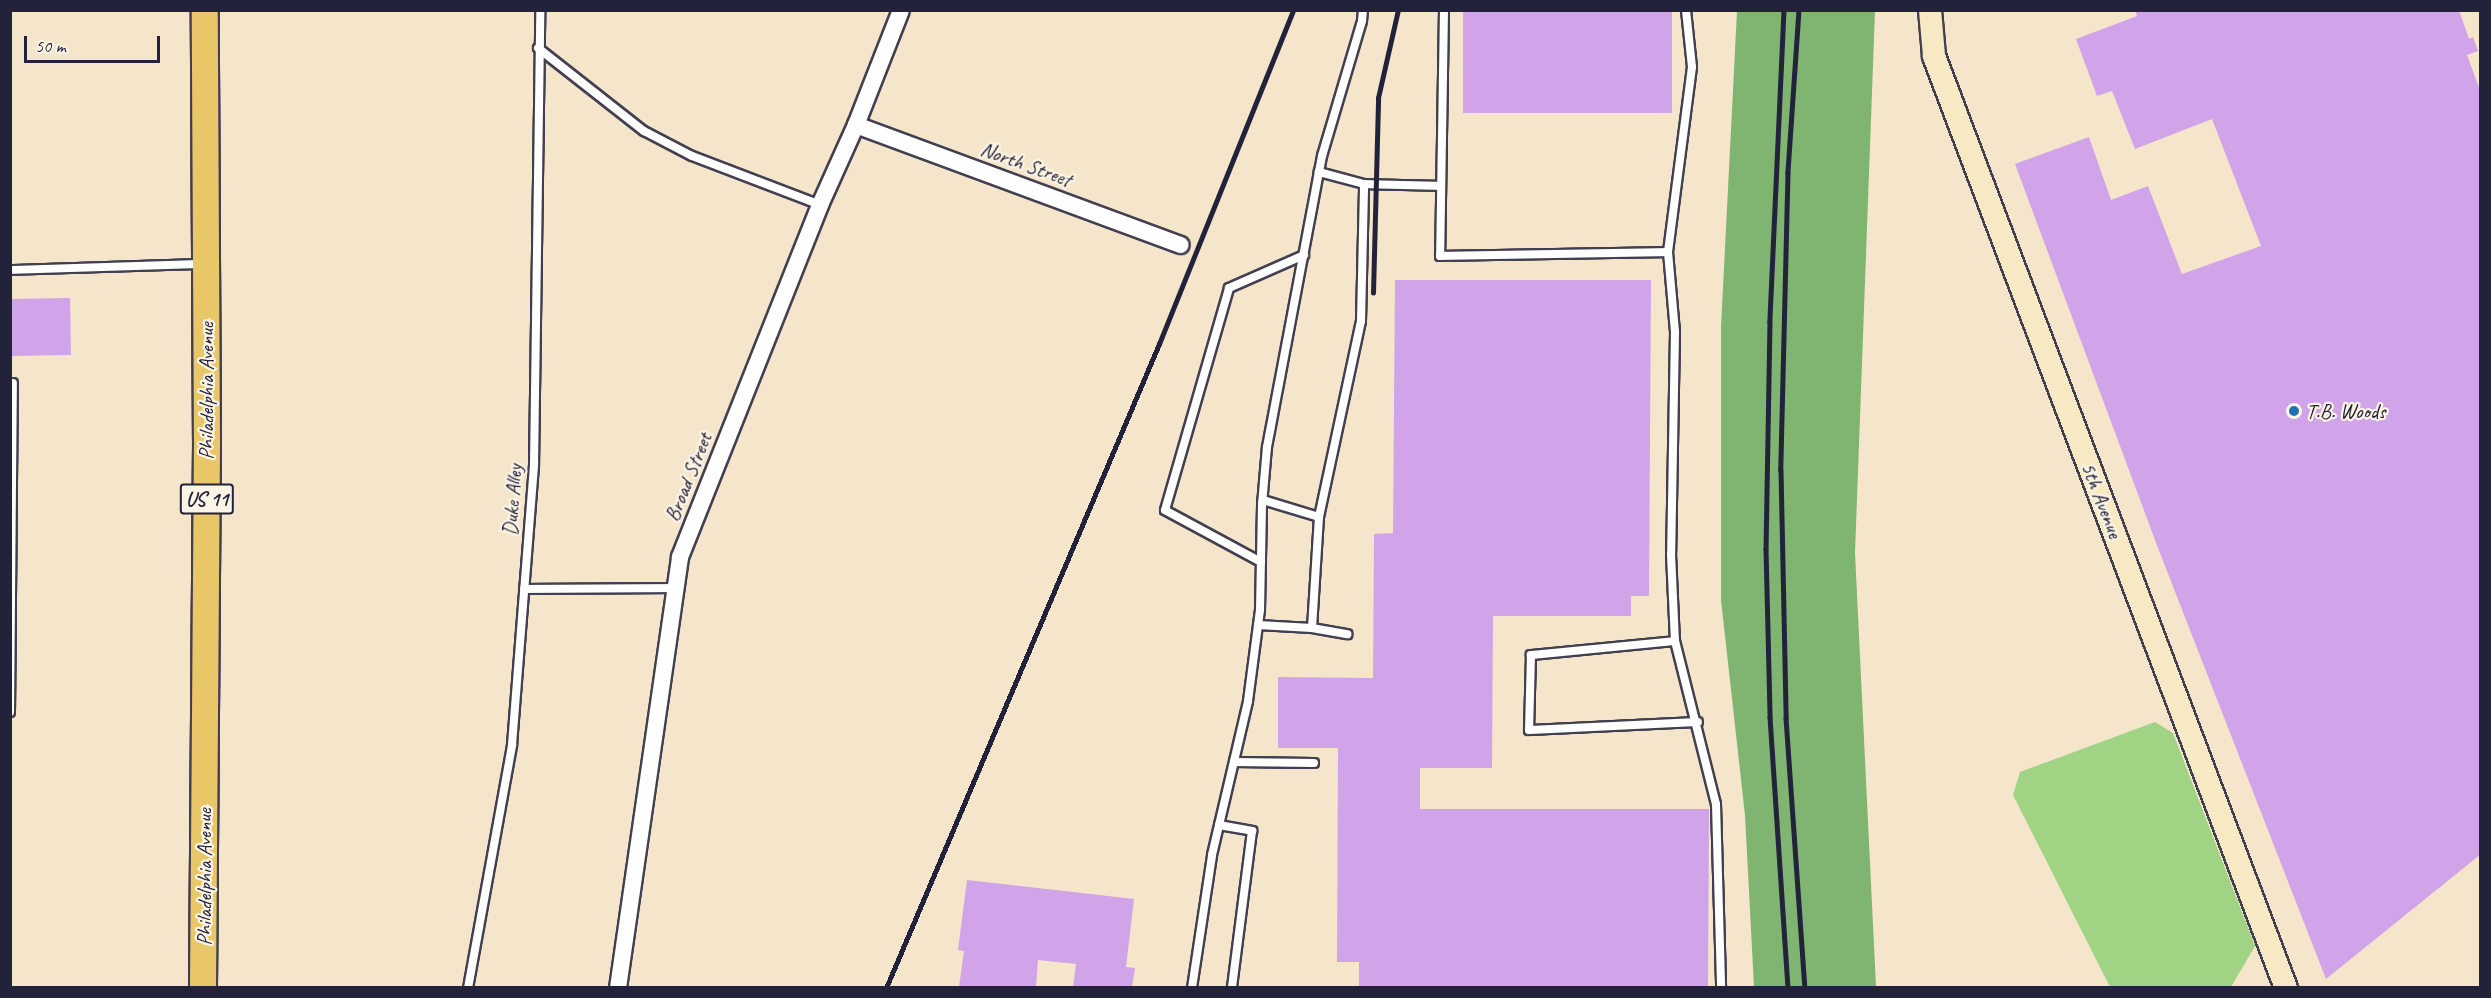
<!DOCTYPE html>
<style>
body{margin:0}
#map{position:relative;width:2491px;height:998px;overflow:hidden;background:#f5e5cb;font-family:Caveat,sans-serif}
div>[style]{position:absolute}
.green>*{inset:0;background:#a0d383}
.forest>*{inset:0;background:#80b571}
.building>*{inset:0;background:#d1a3e9;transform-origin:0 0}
.roads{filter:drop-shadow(2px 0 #423f51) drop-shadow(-2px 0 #423f51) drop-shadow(0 2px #423f51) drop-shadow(0 -2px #423f51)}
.lane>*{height:8px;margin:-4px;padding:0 4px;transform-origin:4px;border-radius:4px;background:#fff}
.street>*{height:16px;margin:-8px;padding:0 8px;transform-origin:8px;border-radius:8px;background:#fff}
.secondary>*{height:22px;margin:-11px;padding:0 11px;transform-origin:11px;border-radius:11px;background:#f6e9c3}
.primary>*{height:26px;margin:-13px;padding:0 13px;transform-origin:13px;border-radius:13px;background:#e9c769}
.rail>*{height:4.5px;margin:-2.25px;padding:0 2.25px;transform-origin:2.25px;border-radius:2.25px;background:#22223b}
.dots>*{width:16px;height:16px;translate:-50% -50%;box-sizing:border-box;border:3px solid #fcf5e5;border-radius:50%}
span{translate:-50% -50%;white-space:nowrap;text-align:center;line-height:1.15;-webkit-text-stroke:4.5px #fcf5e5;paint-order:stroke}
.shield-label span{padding:2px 4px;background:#fcf5e5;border:2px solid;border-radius:4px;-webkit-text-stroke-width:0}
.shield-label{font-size:20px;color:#22223b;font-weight:700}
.street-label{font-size:21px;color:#22223b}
.poi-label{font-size:21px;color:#22223b}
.left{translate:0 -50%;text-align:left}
.frame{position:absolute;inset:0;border:12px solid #22223b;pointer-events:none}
.scale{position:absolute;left:24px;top:36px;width:136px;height:27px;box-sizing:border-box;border:3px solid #22223b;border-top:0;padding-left:8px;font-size:18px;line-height:21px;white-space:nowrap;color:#22223b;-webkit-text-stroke:4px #fcf5e5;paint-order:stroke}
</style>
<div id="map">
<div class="green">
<div style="clip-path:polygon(2155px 722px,2173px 733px,2255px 946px,2231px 987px,2110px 987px,2013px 795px,2020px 772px)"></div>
</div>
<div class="forest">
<div style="clip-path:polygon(1737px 11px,1875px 11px,1855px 553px,1876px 987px,1754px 987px,1745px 815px,1721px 600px,1721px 327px)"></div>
</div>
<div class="building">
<div style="left:1463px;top:10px;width:209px;height:103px"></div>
<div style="clip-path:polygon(2135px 10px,2459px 10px,2469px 39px,2473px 37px,2478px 51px,2467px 55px,2481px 93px,2481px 854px,2326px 979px,2158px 548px,2015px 164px,2089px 137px,2111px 200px,2148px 186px,2182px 274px,2261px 246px,2212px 119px,2135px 149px,2112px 91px,2097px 96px,2076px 39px,2137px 16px)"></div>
<div style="clip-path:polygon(1395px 280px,1651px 280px,1649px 596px,1631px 596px,1631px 616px,1493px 616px,1492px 768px,1420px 768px,1420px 809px,1709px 809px,1708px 987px,1359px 987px,1359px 962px,1337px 962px,1338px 748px,1278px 748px,1278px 677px,1373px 678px,1374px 534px,1393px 533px)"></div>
<div style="left:70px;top:298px;width:57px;height:60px;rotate:89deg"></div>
<div style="clip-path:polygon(967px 880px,1134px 899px,1126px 967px,1135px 968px,1132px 987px,1073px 987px,1076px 964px,1038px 960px,1036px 987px,959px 987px,964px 951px,958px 950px)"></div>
</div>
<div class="roads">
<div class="lane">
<div style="left:1444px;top:10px;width:246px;rotate:90.9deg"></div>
<div style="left:1440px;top:256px;width:228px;rotate:-1deg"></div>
<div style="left:1686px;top:10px;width:57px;rotate:84deg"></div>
<div style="left:1692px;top:67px;width:187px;rotate:97.4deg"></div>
<div style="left:1668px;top:252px;width:80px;rotate:85deg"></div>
<div style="left:1675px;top:332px;width:222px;rotate:91deg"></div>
<div style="left:1671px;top:554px;width:87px;rotate:87.4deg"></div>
<div style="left:1675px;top:641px;width:168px;rotate:75.9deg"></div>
<div style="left:1716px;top:804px;width:184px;rotate:88.4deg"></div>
<div style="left:538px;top:48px;width:135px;rotate:38.1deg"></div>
<div style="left:644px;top:131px;width:54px;rotate:27.5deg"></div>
<div style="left:692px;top:156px;width:137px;rotate:20.9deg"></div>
<div style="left:1364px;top:184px;width:77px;rotate:1.5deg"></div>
<div style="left:10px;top:270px;width:193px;rotate:-1.8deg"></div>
<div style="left:1319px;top:517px;width:200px;rotate:-77.9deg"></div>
<div style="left:1361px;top:321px;width:137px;rotate:-88.7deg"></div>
<div style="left:1364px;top:184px;width:47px;rotate:-165.1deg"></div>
<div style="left:1261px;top:562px;width:109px;rotate:-151.6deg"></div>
<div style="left:1165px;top:510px;width:231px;rotate:-73.9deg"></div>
<div style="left:1229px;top:288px;width:82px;rotate:-23.7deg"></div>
<div style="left:524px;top:589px;width:152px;rotate:-0.4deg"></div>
<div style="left:1258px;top:625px;width:54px;rotate:3.2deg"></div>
<div style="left:1312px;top:628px;width:111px;rotate:-86.4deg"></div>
<div style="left:1319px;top:517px;width:59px;rotate:-163.1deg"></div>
<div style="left:1312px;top:628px;width:36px;rotate:10deg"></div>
<div style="left:1675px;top:641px;width:145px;rotate:174.4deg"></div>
<div style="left:1531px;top:655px;width:75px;rotate:91.5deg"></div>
<div style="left:1529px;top:730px;width:169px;rotate:-2.7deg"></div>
<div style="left:10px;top:712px;width:329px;rotate:-89.5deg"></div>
<div style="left:1234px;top:762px;width:80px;rotate:0.7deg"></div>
<div style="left:1219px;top:825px;width:34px;rotate:10deg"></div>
<div style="left:1252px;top:831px;width:158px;rotate:97.3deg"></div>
<div style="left:468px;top:988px;width:247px;rotate:-79.7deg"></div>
<div style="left:512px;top:745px;width:281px;rotate:-85.5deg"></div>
<div style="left:534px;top:465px;width:455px;rotate:-89.2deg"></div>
<div style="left:1192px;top:988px;width:134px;rotate:-81.4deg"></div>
<div style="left:1212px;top:855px;width:158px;rotate:-76.8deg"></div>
<div style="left:1248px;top:701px;width:92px;rotate:-82.5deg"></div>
<div style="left:1260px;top:610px;width:105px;rotate:-88.9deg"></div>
<div style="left:1262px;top:505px;width:58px;rotate:-85.1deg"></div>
<div style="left:1267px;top:447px;width:296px;rotate:-79.3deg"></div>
<div style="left:1322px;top:156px;width:141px;rotate:-73.5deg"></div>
<div style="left:1362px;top:21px;width:11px;rotate:-85deg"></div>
</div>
<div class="street">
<div style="left:856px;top:125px;width:346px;rotate:20.3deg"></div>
<div style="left:618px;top:988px;width:435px;rotate:-81.8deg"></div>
<div style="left:680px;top:557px;width:379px;rotate:-68.3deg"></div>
<div style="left:820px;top:205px;width:88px;rotate:-65.8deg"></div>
<div style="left:856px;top:125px;width:123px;rotate:-68.6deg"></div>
</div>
<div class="secondary">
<div style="left:1930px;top:10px;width:46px;rotate:85deg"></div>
<div style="left:1934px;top:56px;width:996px;rotate:69.31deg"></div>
</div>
<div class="primary">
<div style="left:203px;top:988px;width:542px;rotate:-89.58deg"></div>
<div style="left:207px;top:446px;width:436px;rotate:-90.3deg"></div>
</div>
</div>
<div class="rail">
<div style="left:1784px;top:10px;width:312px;rotate:92.6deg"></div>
<div style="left:1770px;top:322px;width:227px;rotate:91deg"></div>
<div style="left:1766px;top:549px;width:168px;rotate:88.6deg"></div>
<div style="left:1770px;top:717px;width:272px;rotate:86.2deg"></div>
<div style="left:1799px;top:10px;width:163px;rotate:93.9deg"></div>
<div style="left:1788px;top:173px;width:297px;rotate:91.4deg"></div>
<div style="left:1781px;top:470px;width:248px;rotate:88.8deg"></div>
<div style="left:1786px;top:718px;width:271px;rotate:86deg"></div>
<div style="left:1373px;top:293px;width:195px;rotate:-88.5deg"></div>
<div style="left:1378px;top:98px;width:90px;rotate:-77.2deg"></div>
<div style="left:886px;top:988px;width:699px;rotate:-67.03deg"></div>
<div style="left:1159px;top:344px;width:360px;rotate:-68.1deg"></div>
</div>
<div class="dots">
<div style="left:2294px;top:411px;background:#1f6fb2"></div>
</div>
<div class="shield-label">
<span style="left:207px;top:499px">US 11</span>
</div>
<div class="street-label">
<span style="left:1026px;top:164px;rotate:20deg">North Street</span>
<span style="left:206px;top:391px;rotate:-90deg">Philadelphia Avenue</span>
<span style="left:688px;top:477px;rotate:-68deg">Broad Street</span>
<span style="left:512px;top:500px;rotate:-86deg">Duke Alley</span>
<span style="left:2102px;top:500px;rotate:69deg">5th Avenue</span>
<span style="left:204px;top:877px;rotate:-90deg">Philadelphia Avenue</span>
</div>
<div class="poi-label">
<span class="left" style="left:2306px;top:411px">T.B. Woods</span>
</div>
<div class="frame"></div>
<div class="scale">50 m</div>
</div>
